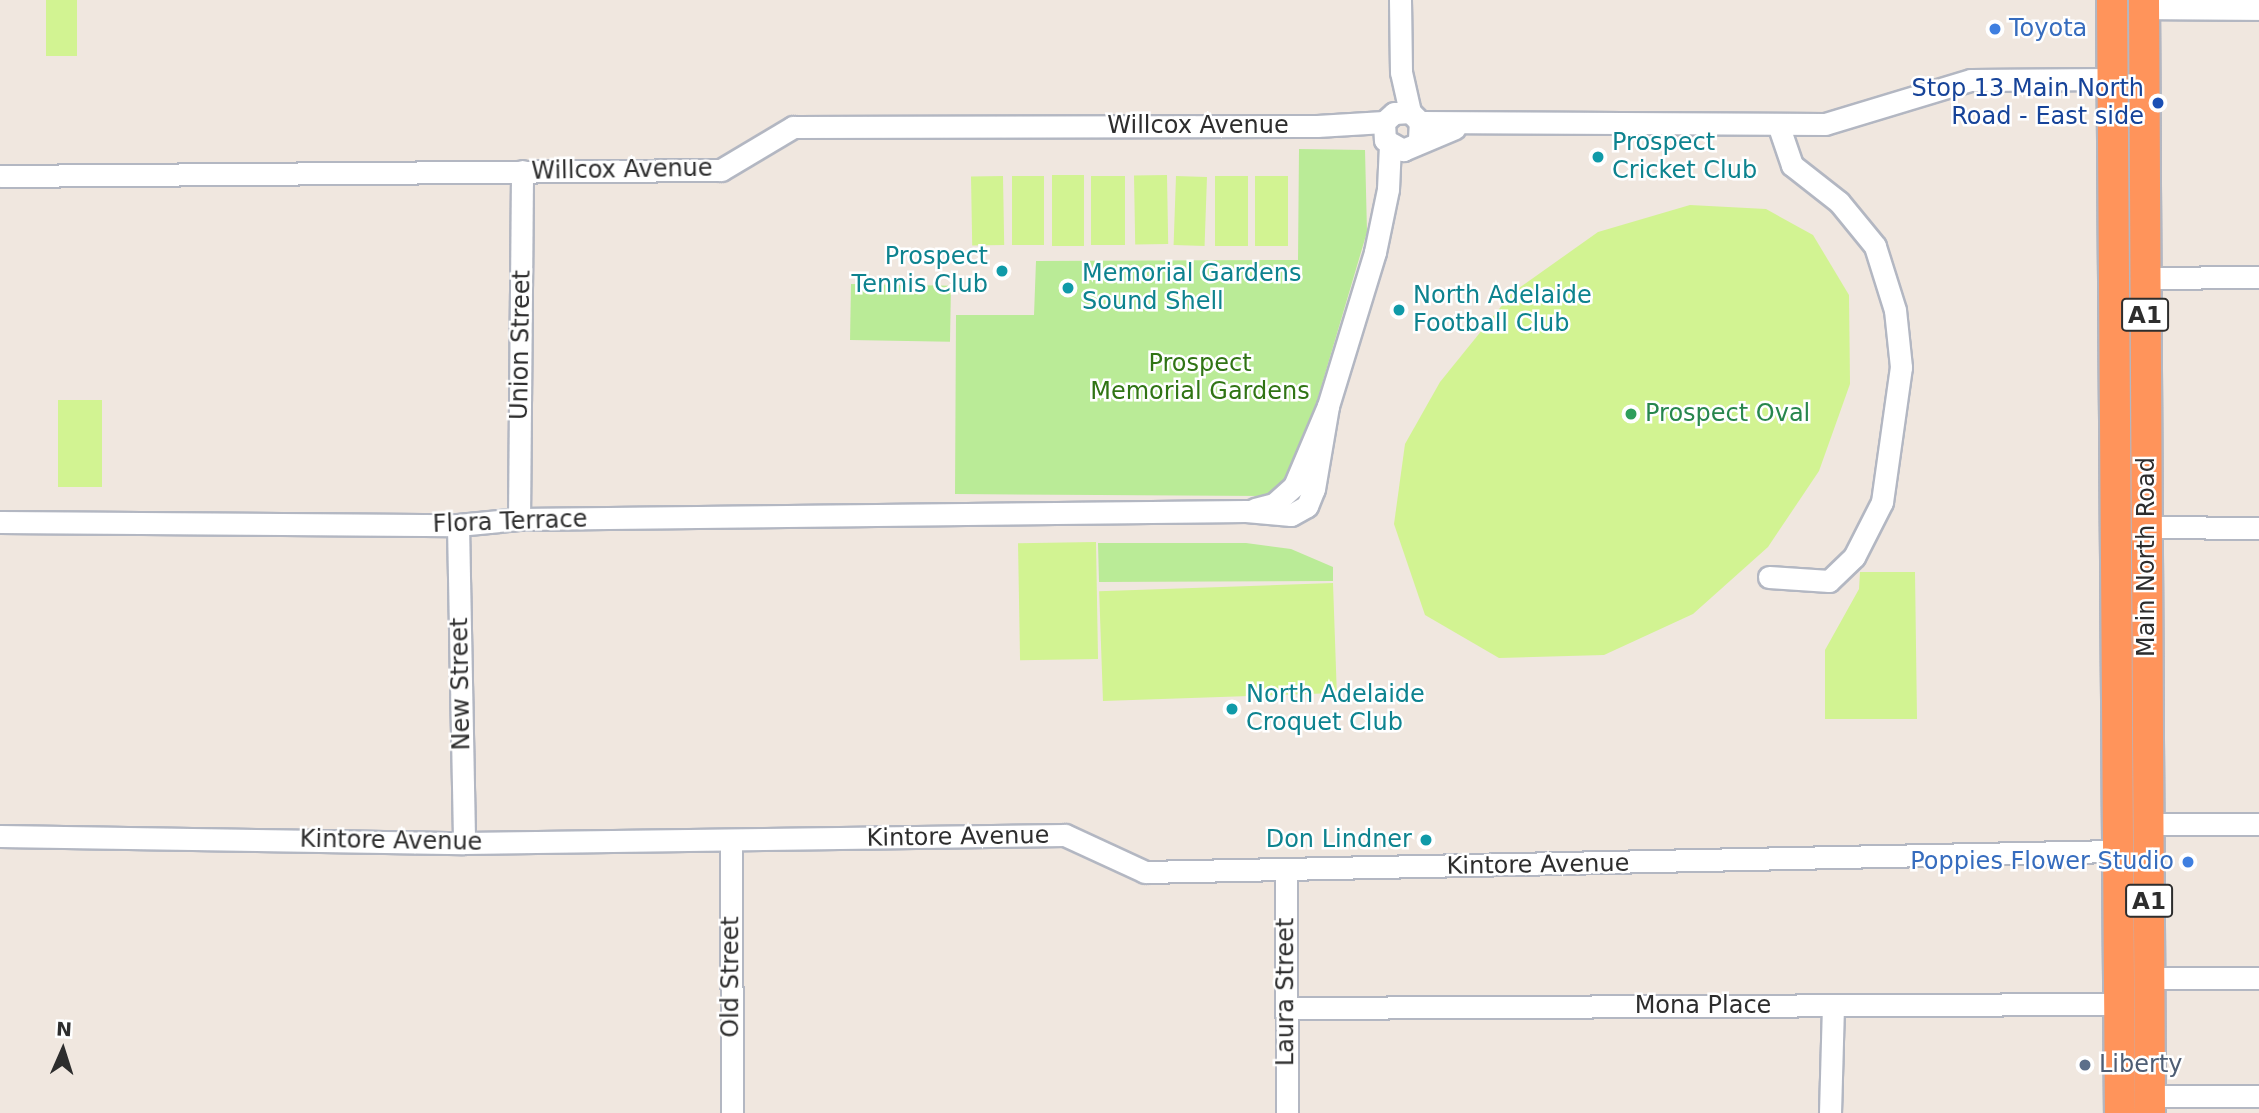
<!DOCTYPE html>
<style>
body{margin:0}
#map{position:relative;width:2259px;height:1113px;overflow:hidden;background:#f0e7df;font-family:"DejaVu Sans",sans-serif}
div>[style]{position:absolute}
.green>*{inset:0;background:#baeb97;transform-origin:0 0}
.pitch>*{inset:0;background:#d2f392;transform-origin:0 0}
.roads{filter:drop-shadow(2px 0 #b3b7c2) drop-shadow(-2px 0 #b3b7c2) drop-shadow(0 2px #b3b7c2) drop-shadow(0 -2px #b3b7c2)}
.minor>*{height:21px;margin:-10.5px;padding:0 10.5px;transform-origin:10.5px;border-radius:10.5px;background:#fff}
.highway>*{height:30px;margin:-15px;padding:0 15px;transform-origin:15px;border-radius:15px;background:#ff945b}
.dots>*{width:19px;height:19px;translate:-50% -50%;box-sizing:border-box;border:4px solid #fff;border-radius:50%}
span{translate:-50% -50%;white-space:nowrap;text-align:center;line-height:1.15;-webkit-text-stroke:5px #fff;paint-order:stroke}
.shield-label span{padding:2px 5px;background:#fff;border:2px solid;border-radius:5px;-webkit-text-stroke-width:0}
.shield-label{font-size:23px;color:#2d2d2d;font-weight:700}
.shop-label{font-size:24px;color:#366cbe}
.left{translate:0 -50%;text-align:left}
.right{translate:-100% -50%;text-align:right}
.transit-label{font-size:24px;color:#164399}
.street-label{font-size:24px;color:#2d2d2d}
.culture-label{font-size:24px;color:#0d838f}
.park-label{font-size:24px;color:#307414}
.leisure-label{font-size:24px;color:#27864d}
.service-label{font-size:24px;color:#4e5e75}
.north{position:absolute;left:28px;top:1015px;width:70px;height:70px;-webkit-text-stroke:5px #fff;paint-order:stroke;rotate:3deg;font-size:19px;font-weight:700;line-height:28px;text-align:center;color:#2d2d2d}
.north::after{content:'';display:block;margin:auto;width:24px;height:32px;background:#2d2d2d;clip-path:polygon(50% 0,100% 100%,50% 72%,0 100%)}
</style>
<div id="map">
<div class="green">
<div style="clip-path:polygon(1299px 149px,1365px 150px,1367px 232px,1296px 472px,1283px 487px,1263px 496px,955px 494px,956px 315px,1034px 315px,1036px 261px,1298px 260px)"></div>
<div style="left:851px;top:284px;width:100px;height:56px;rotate:1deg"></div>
<div style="clip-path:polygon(1098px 543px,1246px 543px,1291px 549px,1333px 567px,1333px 581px,1099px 582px)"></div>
</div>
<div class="pitch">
<div style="left:46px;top:0;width:31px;height:56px"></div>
<div style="left:1084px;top:175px;width:71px;height:32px;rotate:90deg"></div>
<div style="left:1167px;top:175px;width:69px;height:33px;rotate:89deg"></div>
<div style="left:1003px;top:176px;width:69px;height:32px;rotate:89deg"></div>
<div style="left:1012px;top:176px;width:32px;height:69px"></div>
<div style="left:1091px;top:176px;width:34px;height:69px"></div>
<div style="left:1176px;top:176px;width:31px;height:69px;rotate:2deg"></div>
<div style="left:1215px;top:176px;width:33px;height:70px"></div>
<div style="left:1255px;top:176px;width:33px;height:70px"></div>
<div style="clip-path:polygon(1690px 205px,1766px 209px,1813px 235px,1849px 295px,1850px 384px,1819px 471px,1768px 547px,1693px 614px,1604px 655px,1499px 658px,1425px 615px,1394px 524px,1405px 444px,1440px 382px,1512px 293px,1598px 232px)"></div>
<div style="left:58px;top:400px;width:44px;height:87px"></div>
<div style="left:1096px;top:542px;width:117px;height:78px;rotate:89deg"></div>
<div style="clip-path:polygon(1860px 572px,1915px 572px,1917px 719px,1825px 719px,1825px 650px,1859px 589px)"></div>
<div style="left:1333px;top:583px;width:110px;height:234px;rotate:88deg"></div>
</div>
<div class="roads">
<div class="minor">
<div style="left:1400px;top:0;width:72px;rotate:89.2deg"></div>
<div style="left:1401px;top:72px;width:41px;rotate:77.3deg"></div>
<div style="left:2144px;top:8px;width:115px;rotate:0.5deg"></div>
<div style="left:1420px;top:122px;width:405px;rotate:0.3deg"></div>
<div style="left:1825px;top:124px;width:152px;rotate:-16.8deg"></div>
<div style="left:1971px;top:80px;width:141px;rotate:-0.4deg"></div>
<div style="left:1419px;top:139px;width:17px;rotate:-87deg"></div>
<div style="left:1420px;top:122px;width:14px;rotate:-135deg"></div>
<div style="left:1410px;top:112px;width:16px;rotate:176deg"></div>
<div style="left:1394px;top:113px;width:13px;rotate:138deg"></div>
<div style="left:1384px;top:122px;width:18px;rotate:87deg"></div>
<div style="left:1385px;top:140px;width:21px;rotate:29deg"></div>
<div style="left:1403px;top:150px;width:56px;rotate:-22.9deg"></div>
<div style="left:0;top:176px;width:721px;rotate:-0.48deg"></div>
<div style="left:721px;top:170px;width:84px;rotate:-30.8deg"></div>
<div style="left:793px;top:127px;width:524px;rotate:-0.11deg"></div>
<div style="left:1317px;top:126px;width:67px;rotate:-3.4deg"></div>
<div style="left:2145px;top:278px;width:114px;rotate:-0.5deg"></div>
<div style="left:1255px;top:509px;width:20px;rotate:-15deg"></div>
<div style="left:1274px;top:504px;width:27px;rotate:-42deg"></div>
<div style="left:1294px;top:486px;width:87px;rotate:-67deg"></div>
<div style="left:1328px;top:406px;width:161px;rotate:-73deg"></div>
<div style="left:1375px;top:252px;width:64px;rotate:-78.3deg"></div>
<div style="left:1388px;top:189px;width:44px;rotate:-87.4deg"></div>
<div style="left:519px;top:519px;width:348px;rotate:-89.5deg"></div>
<div style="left:0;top:522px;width:458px;rotate:0.4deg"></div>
<div style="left:458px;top:525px;width:61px;rotate:-5.6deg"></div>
<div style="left:519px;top:519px;width:727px;rotate:-0.63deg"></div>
<div style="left:1246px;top:511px;width:45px;rotate:5.1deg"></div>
<div style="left:1291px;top:515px;width:18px;rotate:-29deg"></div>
<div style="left:1307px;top:506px;width:18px;rotate:-68deg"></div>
<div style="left:1314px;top:489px;width:84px;rotate:-80.4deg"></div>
<div style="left:458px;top:525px;width:318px;rotate:88.9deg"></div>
<div style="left:2147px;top:527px;width:112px;rotate:0.5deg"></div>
<div style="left:1769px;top:577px;width:60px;rotate:3.8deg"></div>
<div style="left:1829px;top:581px;width:35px;rotate:-44deg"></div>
<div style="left:1854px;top:557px;width:62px;rotate:-63deg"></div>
<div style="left:1882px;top:502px;width:136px;rotate:-82deg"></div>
<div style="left:1901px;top:367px;width:57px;rotate:-96deg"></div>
<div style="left:1895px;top:310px;width:67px;rotate:-107.4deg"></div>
<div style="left:1875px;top:246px;width:57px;rotate:-129.3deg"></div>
<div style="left:1839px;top:202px;width:60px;rotate:-141.8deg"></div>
<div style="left:1792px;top:165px;width:43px;rotate:-108.9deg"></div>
<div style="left:2149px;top:824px;width:110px"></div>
<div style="left:0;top:836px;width:464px;rotate:0.9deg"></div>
<div style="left:464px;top:843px;width:601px;rotate:-0.76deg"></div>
<div style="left:1065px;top:835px;width:88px;rotate:24.8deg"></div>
<div style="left:1145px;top:872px;width:973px;rotate:-1.24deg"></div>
<div style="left:731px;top:841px;width:272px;rotate:89.8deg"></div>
<div style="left:1286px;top:870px;width:243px;rotate:89.8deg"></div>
<div style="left:2148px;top:978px;width:111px"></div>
<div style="left:1286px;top:1008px;width:833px;rotate:-0.28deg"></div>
<div style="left:2150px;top:1096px;width:109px"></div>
<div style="left:1830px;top:1113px;width:107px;rotate:-88.4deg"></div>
</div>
<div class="highway">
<div style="left:2112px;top:0;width:1113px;rotate:89.59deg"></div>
<div style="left:2144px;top:0;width:1113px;rotate:89.69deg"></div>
</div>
</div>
<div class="dots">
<div style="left:1995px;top:29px;background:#3f7fe0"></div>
<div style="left:2158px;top:103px;background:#1a4fb4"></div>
<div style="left:1598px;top:157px;background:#0f9aa8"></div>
<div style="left:1002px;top:271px;background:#0f9aa8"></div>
<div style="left:1068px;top:288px;background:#0f9aa8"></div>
<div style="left:1399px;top:310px;background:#0f9aa8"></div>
<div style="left:1631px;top:414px;background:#2e9e5b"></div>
<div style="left:1232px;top:709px;background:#0f9aa8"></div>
<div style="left:1426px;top:840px;background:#0f9aa8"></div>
<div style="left:2188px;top:862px;background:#3f7fe0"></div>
<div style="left:2085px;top:1065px;background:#5c6f8a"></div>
</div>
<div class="shield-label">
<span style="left:2145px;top:315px">A1</span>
<span style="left:2149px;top:901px">A1</span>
</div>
<div class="shop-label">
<span class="left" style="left:2009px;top:29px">Toyota</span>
<span class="right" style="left:2174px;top:862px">Poppies Flower Studio</span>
</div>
<div class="transit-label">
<span class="right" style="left:2144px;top:103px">Stop 13 Main North<br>Road - East side</span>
</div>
<div class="street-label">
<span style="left:1198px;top:126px">Willcox Avenue</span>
<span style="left:622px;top:170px;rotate:-1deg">Willcox Avenue</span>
<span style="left:521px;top:345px;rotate:-89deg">Union Street</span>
<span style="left:510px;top:522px;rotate:-2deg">Flora Terrace</span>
<span style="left:2147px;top:557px;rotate:-90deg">Main North Road</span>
<span style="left:461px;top:684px;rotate:-91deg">New Street</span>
<span style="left:958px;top:837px;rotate:-1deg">Kintore Avenue</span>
<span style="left:391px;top:841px;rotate:1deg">Kintore Avenue</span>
<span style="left:1538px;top:865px;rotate:-1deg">Kintore Avenue</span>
<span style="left:731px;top:977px;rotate:-90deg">Old Street</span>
<span style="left:1286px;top:992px;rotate:-90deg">Laura Street</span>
<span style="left:1703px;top:1006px">Mona Place</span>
</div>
<div class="culture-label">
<span class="left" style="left:1612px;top:157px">Prospect<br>Cricket Club</span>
<span class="right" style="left:988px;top:271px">Prospect<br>Tennis Club</span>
<span class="left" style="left:1082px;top:288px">Memorial Gardens<br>Sound Shell</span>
<span class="left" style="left:1413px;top:310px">North Adelaide<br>Football Club</span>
<span class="left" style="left:1246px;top:709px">North Adelaide<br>Croquet Club</span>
<span class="right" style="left:1412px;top:840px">Don Lindner</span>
</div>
<div class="park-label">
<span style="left:1200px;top:378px">Prospect<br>Memorial Gardens</span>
</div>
<div class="leisure-label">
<span class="left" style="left:1645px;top:414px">Prospect Oval</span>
</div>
<div class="service-label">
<span class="left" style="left:2099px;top:1065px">Liberty</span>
</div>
<div class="north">N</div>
</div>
